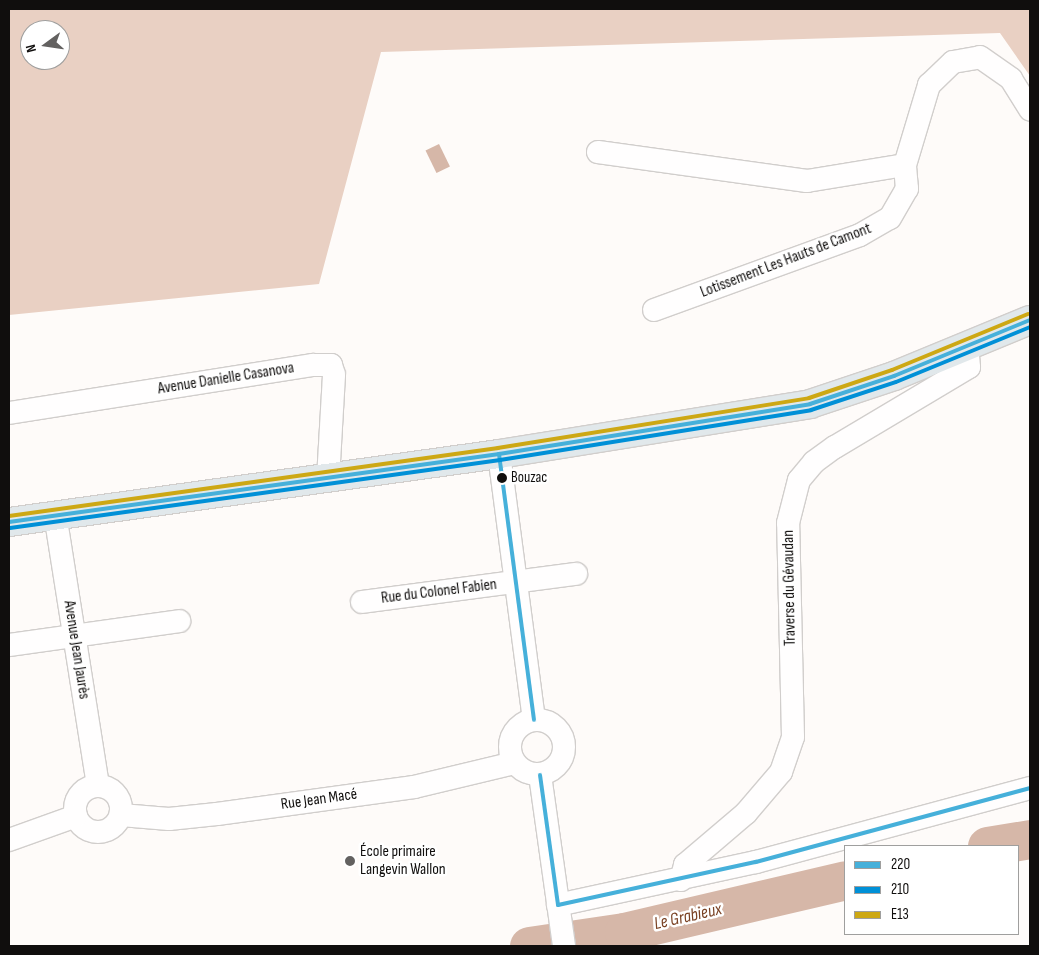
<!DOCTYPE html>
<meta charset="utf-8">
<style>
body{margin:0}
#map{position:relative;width:1039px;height:955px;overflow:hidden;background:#fefbf9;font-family:"Sofia Sans Condensed",sans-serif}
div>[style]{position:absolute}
.forest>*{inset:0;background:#e9d0c3}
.water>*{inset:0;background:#d6b7a8;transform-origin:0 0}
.river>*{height:39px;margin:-19.5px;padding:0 19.5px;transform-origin:19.5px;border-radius:19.5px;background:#d6b7a8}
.roads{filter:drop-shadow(1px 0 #d1cecc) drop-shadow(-1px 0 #d1cecc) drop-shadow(0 1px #d1cecc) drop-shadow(0 -1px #d1cecc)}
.street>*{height:22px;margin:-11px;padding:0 11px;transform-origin:11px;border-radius:11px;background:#fffefe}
.street>.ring{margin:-11px;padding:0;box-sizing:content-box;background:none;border:22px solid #fffefe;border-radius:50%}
.primary>*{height:28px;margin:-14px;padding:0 14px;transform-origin:14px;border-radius:14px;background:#e1e8eb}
.bus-1>*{height:4px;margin:-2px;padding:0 2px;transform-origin:2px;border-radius:2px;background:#46b0da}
.bus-2>*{height:4px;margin:-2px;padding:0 2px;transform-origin:2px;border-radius:2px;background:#0090d7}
.bus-3>*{height:4px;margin:-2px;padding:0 2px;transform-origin:2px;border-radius:2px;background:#cda814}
.dots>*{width:14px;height:14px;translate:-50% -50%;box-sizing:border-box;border:2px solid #fff;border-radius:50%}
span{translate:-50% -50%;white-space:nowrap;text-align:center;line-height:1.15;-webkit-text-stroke:5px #fff;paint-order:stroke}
.bus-label{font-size:15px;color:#100e0d}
.left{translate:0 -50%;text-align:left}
.street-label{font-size:16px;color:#100e0d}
.poi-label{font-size:16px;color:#100e0d}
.water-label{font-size:18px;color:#7a4224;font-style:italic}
.frame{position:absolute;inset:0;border:10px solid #100e0d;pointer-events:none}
.legend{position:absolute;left:844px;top:845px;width:175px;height:90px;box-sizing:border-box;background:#fff;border:1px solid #9f9f9e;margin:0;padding:6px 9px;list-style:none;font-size:15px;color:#100e0d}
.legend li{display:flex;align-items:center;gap:10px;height:25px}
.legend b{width:25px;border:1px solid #9f9f9e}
.north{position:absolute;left:20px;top:20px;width:50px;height:50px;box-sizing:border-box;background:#fff;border:1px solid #9f9f9e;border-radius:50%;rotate:256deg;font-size:14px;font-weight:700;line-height:20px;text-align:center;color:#100e0d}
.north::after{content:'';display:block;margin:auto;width:18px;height:22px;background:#636160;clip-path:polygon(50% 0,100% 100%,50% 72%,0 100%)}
</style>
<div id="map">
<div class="forest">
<div style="clip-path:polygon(evenodd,9px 9px,1030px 9px,1030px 76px,1000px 33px,381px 52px,319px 284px,9px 315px,9px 9px,30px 30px,60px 30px,60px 60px,30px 60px,30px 30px)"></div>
</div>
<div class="water">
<div style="left:439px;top:144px;width:25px;height:15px;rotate:64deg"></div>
</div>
<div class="river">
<div style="left:987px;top:846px;width:44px;rotate:-9.2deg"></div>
<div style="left:529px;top:946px;width:96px;rotate:-8.4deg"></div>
<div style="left:624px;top:932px;width:227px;rotate:-13.2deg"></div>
</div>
<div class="roads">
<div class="street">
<div style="left:598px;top:152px;width:211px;rotate:7.9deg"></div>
<div style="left:807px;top:181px;width:99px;rotate:-9.3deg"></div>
<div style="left:654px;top:310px;width:219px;rotate:-20deg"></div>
<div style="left:860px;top:235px;width:34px;rotate:-30deg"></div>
<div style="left:890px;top:218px;width:34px;rotate:-60deg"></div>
<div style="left:907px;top:189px;width:24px;rotate:-95deg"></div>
<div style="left:905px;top:165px;width:84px;rotate:-73.3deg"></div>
<div style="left:929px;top:85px;width:33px;rotate:-44deg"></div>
<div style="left:953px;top:62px;width:27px;rotate:-10deg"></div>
<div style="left:980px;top:57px;width:38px;rotate:35deg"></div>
<div style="left:1011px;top:79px;width:36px;rotate:58deg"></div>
<div style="left:9px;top:413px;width:308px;rotate:-9deg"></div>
<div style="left:313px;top:365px;width:18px"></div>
<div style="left:331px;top:365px;width:10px;rotate:73deg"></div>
<div style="left:334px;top:375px;width:103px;rotate:93.3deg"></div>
<div style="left:499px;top:454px;width:268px;rotate:82.5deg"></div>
<div style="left:55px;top:514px;width:275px;rotate:81deg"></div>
<div style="left:362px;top:602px;width:216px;rotate:-7.5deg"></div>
<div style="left:9px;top:645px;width:172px;rotate:-8deg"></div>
<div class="ring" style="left:510px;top:720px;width:32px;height:32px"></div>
<div style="left:540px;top:775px;width:173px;rotate:82deg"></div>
<div class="ring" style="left:75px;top:786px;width:24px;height:24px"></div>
<div style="left:121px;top:815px;width:48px;rotate:4.8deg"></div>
<div style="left:169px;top:819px;width:48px;rotate:-5.9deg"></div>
<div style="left:217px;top:814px;width:199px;rotate:-7.8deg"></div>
<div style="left:414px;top:787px;width:103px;rotate:-13.5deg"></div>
<div style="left:9px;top:840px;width:71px;rotate:-19.7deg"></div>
<div style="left:681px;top:880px;width:16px;rotate:-75deg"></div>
<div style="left:685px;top:865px;width:80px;rotate:-40.4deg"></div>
<div style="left:746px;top:813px;width:54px;rotate:-49.5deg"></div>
<div style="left:781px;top:772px;width:37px;rotate:-71deg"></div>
<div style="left:793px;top:737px;width:214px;rotate:-91.3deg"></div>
<div style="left:788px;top:523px;width:44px;rotate:-75.7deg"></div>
<div style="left:799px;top:480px;width:23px;rotate:-50deg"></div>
<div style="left:814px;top:462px;width:26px;rotate:-36deg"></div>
<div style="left:835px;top:447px;width:156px;rotate:-30.8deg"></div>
<div style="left:969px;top:367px;width:21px;rotate:-95deg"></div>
<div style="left:558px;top:905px;width:203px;rotate:-12.3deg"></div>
<div style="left:756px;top:862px;width:284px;rotate:-15.1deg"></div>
</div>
<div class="primary">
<div style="left:9px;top:522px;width:495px;rotate:-7.9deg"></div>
<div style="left:499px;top:454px;width:315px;rotate:-9.1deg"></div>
<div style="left:810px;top:404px;width:89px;rotate:-18.4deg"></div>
<div style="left:894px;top:376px;width:147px;rotate:-22.4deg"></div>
</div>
</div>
<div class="bus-1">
<div style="left:499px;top:454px;width:268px;rotate:82.5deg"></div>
<div style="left:9px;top:522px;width:495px;rotate:-7.9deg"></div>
<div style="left:499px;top:454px;width:315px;rotate:-9.1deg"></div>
<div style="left:810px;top:404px;width:89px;rotate:-18.4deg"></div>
<div style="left:894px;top:376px;width:147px;rotate:-22.4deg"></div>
<div style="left:540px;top:775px;width:131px;rotate:82.1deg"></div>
<div style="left:558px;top:905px;width:203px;rotate:-12.3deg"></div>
<div style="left:756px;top:862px;width:284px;rotate:-15.1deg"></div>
</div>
<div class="bus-2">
<div style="left:10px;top:528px;width:495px;rotate:-7.9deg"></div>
<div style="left:500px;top:460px;width:315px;rotate:-9.1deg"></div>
<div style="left:811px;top:410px;width:89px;rotate:-18.2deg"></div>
<div style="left:896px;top:382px;width:145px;rotate:-22.3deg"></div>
</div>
<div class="bus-3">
<div style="left:9px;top:516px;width:494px;rotate:-7.9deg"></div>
<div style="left:498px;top:448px;width:315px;rotate:-9.1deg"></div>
<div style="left:809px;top:398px;width:88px;rotate:-18.6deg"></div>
<div style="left:892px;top:370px;width:147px;rotate:-22.4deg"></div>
</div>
<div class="dots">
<div style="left:502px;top:478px;background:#100e0d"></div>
<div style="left:350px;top:861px;background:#636160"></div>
</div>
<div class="bus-label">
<span class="left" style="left:511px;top:478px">Bouzac</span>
</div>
<div class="street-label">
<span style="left:786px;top:261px;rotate:-21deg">Lotissement Les Hauts de Camont</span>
<span style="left:226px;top:379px;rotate:-9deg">Avenue Danielle Casanova</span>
<span style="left:790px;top:588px;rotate:-91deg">Traverse du Gévaudan</span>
<span style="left:439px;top:592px;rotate:-7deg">Rue du Colonel Fabien</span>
<span style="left:76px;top:650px;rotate:81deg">Avenue Jean Jaurès</span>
<span style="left:319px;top:800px;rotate:-8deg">Rue Jean Macé</span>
</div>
<div class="poi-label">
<span class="left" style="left:360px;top:861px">École primaire<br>Langevin Wallon</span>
</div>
<div class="water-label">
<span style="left:688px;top:917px;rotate:-13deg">Le Grabieux</span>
</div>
<div class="frame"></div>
<ul class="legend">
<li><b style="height:6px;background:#46b0da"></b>220</li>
<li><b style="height:6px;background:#0090d7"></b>210</li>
<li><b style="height:6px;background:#cda814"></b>E13</li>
</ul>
<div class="north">N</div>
</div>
